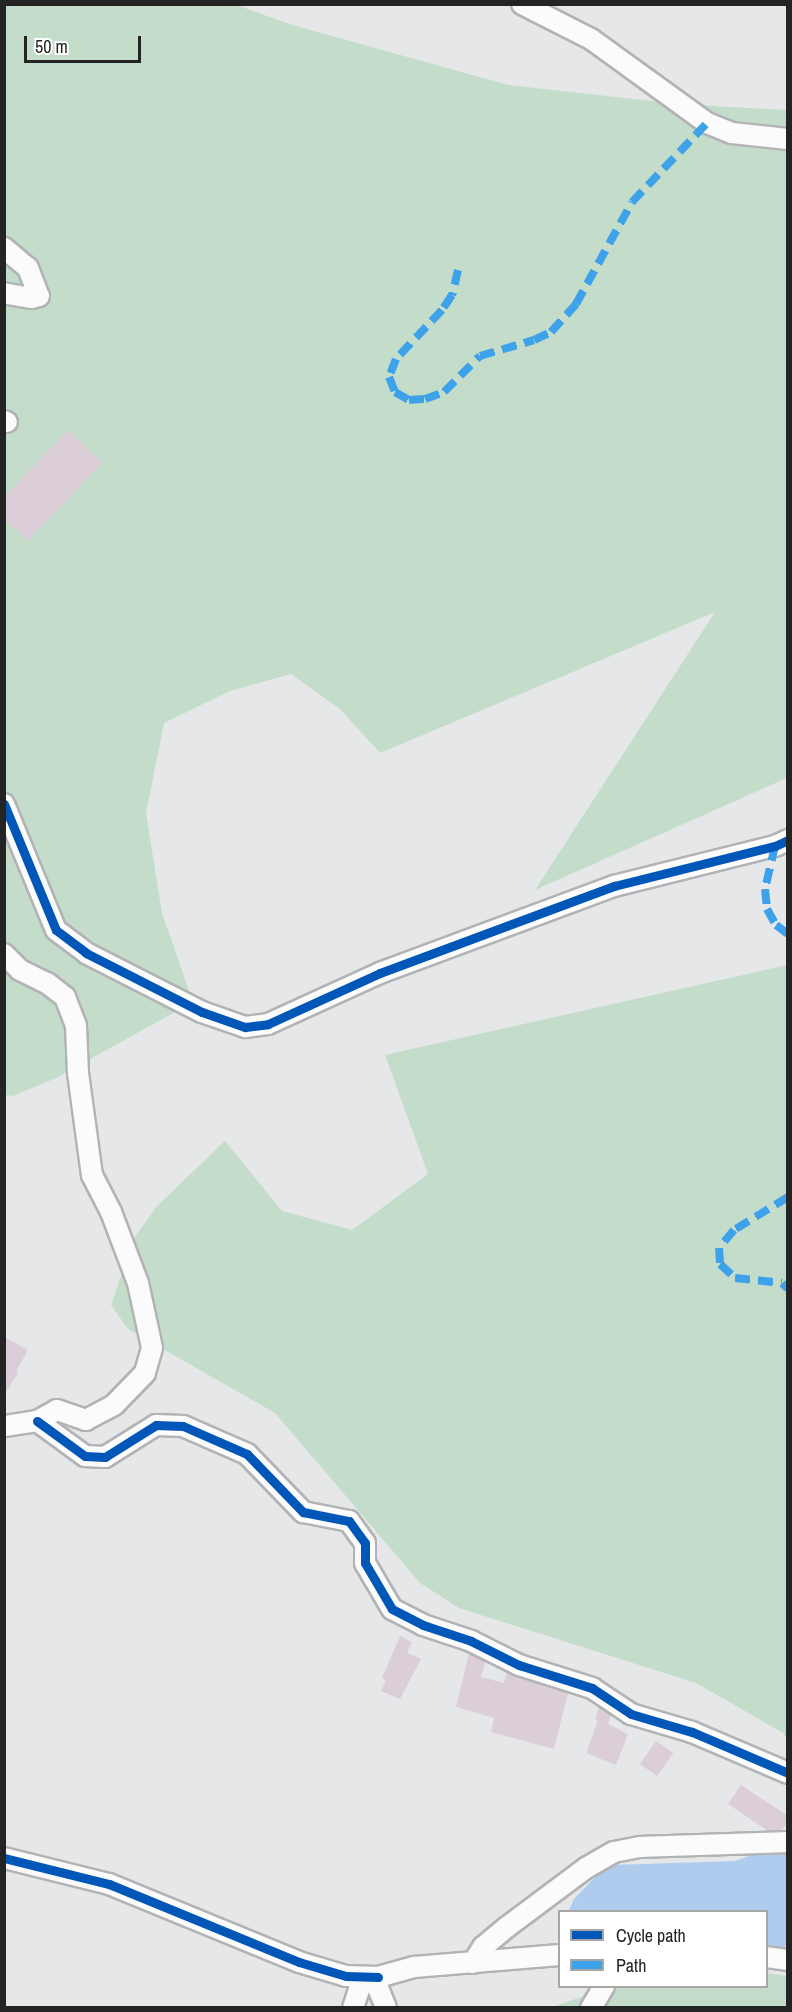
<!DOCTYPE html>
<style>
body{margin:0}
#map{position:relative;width:792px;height:2012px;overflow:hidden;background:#e6e7e9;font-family:"Archivo Narrow",sans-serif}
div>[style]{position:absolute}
.green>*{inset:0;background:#c4ddca}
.water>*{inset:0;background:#afccef}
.building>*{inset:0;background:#dcced8;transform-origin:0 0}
.roads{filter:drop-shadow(2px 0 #b2b3b4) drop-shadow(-2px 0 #b2b3b4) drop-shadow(0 2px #b2b3b4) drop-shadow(0 -2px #b2b3b4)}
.minor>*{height:20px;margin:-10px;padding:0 10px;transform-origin:10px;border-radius:10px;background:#fbfbfc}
.quiet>*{height:8px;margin-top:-4px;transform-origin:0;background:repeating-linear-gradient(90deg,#3ea2eb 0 15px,transparent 0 23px)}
.cycleway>*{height:9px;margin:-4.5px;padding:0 4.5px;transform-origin:4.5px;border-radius:4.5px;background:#0057b8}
span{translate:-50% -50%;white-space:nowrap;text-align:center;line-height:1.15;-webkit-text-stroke:6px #fff;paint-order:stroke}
.frame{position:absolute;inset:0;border:6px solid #242425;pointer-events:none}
.legend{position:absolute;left:558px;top:1910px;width:210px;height:78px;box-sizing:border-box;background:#fff;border:2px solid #a7a7a8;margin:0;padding:8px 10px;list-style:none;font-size:18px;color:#242425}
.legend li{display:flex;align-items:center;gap:12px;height:30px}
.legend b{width:30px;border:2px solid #a7a7a8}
.scale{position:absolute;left:24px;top:36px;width:117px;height:27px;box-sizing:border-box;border:3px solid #242425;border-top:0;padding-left:8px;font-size:18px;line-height:21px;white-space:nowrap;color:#242425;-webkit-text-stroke:4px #fff;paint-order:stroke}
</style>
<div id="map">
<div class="green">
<div style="clip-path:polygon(4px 5px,237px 5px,289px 24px,508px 85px,679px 104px,787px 110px,787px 778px,535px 890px,715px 612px,380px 753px,340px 709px,291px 674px,230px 691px,164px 723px,146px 813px,162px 913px,193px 1002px,56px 1078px,13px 1096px,5px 1095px)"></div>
<div style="clip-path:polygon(787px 965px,787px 1738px,783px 1733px,696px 1683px,459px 1608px,420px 1583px,275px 1413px,128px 1329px,111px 1305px,134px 1238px,157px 1206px,225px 1141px,282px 1211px,352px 1230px,428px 1174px,385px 1055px)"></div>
<div style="clip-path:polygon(767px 1973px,787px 1976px,787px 2007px,549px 2008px,611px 1987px,766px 1986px)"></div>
</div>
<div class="water">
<div style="clip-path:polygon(787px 1846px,788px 1945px,783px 1947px,767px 1945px,766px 1912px,568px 1912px,574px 1899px,601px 1871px,611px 1865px,735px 1861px,769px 1849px)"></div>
</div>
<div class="building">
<div style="clip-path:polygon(68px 430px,102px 463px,28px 541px,4px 519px,4px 497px)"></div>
<div style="clip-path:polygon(4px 1337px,28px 1350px,17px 1370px,18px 1373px,4px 1395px)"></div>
<div style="clip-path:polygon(400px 1636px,412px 1642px,407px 1653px,421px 1659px,400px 1699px,381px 1691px,386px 1680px,382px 1678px)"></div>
<div style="clip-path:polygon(469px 1653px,485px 1662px,481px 1677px,504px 1683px,507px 1672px,568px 1693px,554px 1749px,491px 1732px,494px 1718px,456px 1707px)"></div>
<div style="clip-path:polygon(599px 1707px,611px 1715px,608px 1724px,628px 1734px,616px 1765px,586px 1753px,598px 1721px,595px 1720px)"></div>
<div style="left:656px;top:1741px;width:21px;height:28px;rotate:35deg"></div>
<div style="clip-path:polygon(741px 1785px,788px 1816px,788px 1822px,782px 1830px,768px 1831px,728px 1804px)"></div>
</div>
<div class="roads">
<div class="minor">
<div style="left:522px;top:4px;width:77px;rotate:26.9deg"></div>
<div style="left:591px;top:39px;width:143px;rotate:35.9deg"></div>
<div style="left:707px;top:123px;width:27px;rotate:22deg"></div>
<div style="left:732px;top:133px;width:56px;rotate:6.1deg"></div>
<div style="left:4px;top:248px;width:31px;rotate:40deg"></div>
<div style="left:28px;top:268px;width:30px;rotate:69deg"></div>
<div style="left:39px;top:296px;width:8px;rotate:166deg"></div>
<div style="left:31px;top:298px;width:27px;rotate:-170deg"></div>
<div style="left:4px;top:421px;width:3px;rotate:18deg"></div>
<div style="left:4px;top:804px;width:136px;rotate:67.6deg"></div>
<div style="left:56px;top:930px;width:38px;rotate:37deg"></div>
<div style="left:86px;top:953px;width:130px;rotate:27deg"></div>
<div style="left:202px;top:1012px;width:46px;rotate:19.2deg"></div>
<div style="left:245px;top:1027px;width:23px;rotate:-7deg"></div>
<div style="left:268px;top:1024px;width:123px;rotate:-24.5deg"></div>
<div style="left:380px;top:973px;width:250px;rotate:-20.4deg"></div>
<div style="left:614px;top:886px;width:166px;rotate:-14deg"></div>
<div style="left:775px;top:846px;width:14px;rotate:-25deg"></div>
<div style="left:4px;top:954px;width:23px;rotate:45deg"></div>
<div style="left:20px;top:970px;width:30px;rotate:26deg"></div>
<div style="left:47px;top:983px;width:23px;rotate:38deg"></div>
<div style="left:65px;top:997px;width:31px;rotate:69deg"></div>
<div style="left:76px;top:1026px;width:47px;rotate:87.6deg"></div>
<div style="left:78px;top:1073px;width:103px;rotate:82.2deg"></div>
<div style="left:92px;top:1175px;width:42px;rotate:62.8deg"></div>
<div style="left:111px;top:1212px;width:76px;rotate:69.2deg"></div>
<div style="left:138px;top:1283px;width:66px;rotate:77.8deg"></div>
<div style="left:152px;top:1348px;width:26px;rotate:106deg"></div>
<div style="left:145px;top:1373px;width:45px;rotate:134.1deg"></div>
<div style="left:114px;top:1405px;width:32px;rotate:152deg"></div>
<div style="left:86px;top:1420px;width:31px;rotate:-161deg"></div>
<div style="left:57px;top:1410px;width:23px;rotate:151deg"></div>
<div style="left:37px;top:1421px;width:33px;rotate:171deg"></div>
<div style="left:37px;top:1421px;width:59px;rotate:36.1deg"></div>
<div style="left:85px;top:1456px;width:20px;rotate:3deg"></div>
<div style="left:105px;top:1457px;width:60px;rotate:-32.1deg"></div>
<div style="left:156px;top:1425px;width:27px;rotate:2deg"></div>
<div style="left:183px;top:1426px;width:70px;rotate:23.6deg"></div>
<div style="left:247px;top:1454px;width:81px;rotate:46deg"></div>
<div style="left:303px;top:1512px;width:47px;rotate:11.1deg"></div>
<div style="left:349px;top:1521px;width:27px;rotate:54deg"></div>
<div style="left:365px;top:1543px;width:20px;rotate:90deg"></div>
<div style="left:365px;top:1563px;width:53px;rotate:59.6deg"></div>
<div style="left:392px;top:1609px;width:35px;rotate:27deg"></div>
<div style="left:423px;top:1625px;width:51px;rotate:18.4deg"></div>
<div style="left:471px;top:1641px;width:54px;rotate:26.6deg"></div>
<div style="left:519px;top:1665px;width:77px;rotate:17.5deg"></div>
<div style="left:592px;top:1688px;width:47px;rotate:33.7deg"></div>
<div style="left:631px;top:1714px;width:64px;rotate:16.4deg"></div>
<div style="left:692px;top:1732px;width:104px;rotate:23.1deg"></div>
<div style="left:4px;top:1858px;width:108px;rotate:13.9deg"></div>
<div style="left:109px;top:1884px;width:205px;rotate:22.3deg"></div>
<div style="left:299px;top:1962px;width:49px;rotate:16.6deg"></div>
<div style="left:346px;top:1976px;width:32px;rotate:2deg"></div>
<div style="left:766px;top:1957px;width:22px;rotate:8deg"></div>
<div style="left:473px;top:1963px;width:19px;rotate:-58deg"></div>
<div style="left:483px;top:1947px;width:31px;rotate:-40deg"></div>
<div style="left:507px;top:1927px;width:99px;rotate:-36.8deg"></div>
<div style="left:586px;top:1868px;width:32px;rotate:-30deg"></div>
<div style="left:614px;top:1852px;width:26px;rotate:-11deg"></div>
<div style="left:640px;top:1847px;width:148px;rotate:-1.9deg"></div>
<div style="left:374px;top:1978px;width:32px;rotate:68deg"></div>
<div style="left:353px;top:2008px;width:22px;rotate:-72deg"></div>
<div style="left:360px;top:1987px;width:14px;rotate:-36deg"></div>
<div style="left:371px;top:1979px;width:45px;rotate:-15.6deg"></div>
<div style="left:414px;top:1967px;width:146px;rotate:-4.7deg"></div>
<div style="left:591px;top:2008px;width:26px;rotate:-59deg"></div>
</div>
</div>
<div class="quiet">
<div style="left:458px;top:270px;width:26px;rotate:103deg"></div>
<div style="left:452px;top:295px;width:18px;rotate:124deg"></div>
<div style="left:442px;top:310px;width:67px;rotate:133.2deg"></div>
<div style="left:396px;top:359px;width:19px;rotate:111deg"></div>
<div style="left:389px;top:377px;width:16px;rotate:68deg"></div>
<div style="left:395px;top:392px;width:16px;rotate:30deg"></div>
<div style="left:409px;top:400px;width:16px;rotate:-4deg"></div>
<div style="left:425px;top:399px;width:20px;rotate:-20deg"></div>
<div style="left:444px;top:392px;width:51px;rotate:-45deg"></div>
<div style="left:480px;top:356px;width:56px;rotate:-16.5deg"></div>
<div style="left:534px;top:340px;width:19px;rotate:-25deg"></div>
<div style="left:551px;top:332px;width:38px;rotate:-48deg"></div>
<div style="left:576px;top:304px;width:116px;rotate:-61.2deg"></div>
<div style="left:632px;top:202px;width:109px;rotate:-46.5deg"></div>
<div style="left:775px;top:846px;width:44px;rotate:103.1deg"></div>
<div style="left:765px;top:889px;width:20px;rotate:84deg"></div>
<div style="left:767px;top:909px;width:18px;rotate:61deg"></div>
<div style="left:776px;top:925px;width:15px;rotate:37deg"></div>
<div style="left:788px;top:1197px;width:63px;rotate:148.6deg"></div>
<div style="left:734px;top:1230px;width:23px;rotate:130deg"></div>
<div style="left:719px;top:1248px;width:16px;rotate:86deg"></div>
<div style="left:720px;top:1264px;width:21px;rotate:43deg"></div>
<div style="left:735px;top:1278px;width:47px;rotate:6.1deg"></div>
<div style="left:782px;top:1283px;width:8px;rotate:45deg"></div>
</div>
<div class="cycleway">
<div style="left:4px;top:804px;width:136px;rotate:67.6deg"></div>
<div style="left:56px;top:930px;width:38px;rotate:37deg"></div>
<div style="left:86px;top:953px;width:130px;rotate:27deg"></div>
<div style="left:202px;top:1012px;width:46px;rotate:19.2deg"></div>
<div style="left:245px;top:1027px;width:23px;rotate:-7deg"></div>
<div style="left:268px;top:1024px;width:123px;rotate:-24.5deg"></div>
<div style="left:380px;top:973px;width:250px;rotate:-20.4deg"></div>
<div style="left:614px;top:886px;width:166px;rotate:-14deg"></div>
<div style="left:775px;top:846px;width:14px;rotate:-25deg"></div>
<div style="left:37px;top:1421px;width:59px;rotate:36.1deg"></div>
<div style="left:85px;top:1456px;width:20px;rotate:3deg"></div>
<div style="left:105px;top:1457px;width:60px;rotate:-32.1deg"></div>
<div style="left:156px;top:1425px;width:27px;rotate:2deg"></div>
<div style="left:183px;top:1426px;width:70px;rotate:23.6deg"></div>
<div style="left:247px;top:1454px;width:81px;rotate:46deg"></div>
<div style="left:303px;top:1512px;width:47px;rotate:11.1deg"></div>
<div style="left:349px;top:1521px;width:27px;rotate:54deg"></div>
<div style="left:365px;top:1543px;width:20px;rotate:90deg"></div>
<div style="left:365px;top:1563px;width:53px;rotate:59.6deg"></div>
<div style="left:392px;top:1609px;width:35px;rotate:27deg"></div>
<div style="left:423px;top:1625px;width:51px;rotate:18.4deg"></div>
<div style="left:471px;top:1641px;width:54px;rotate:26.6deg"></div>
<div style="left:519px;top:1665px;width:77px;rotate:17.5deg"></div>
<div style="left:592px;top:1688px;width:47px;rotate:33.7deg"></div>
<div style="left:631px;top:1714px;width:64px;rotate:16.4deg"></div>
<div style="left:692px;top:1732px;width:104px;rotate:23.1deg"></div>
<div style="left:4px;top:1858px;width:108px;rotate:13.9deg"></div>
<div style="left:109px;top:1884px;width:205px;rotate:22.3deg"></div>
<div style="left:299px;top:1962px;width:49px;rotate:16.6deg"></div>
<div style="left:346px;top:1976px;width:32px;rotate:2deg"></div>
</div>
<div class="frame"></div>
<ul class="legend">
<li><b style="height:8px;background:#0057b8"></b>Cycle path</li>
<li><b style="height:8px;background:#3ea2eb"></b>Path</li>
</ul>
<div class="scale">50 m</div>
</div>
